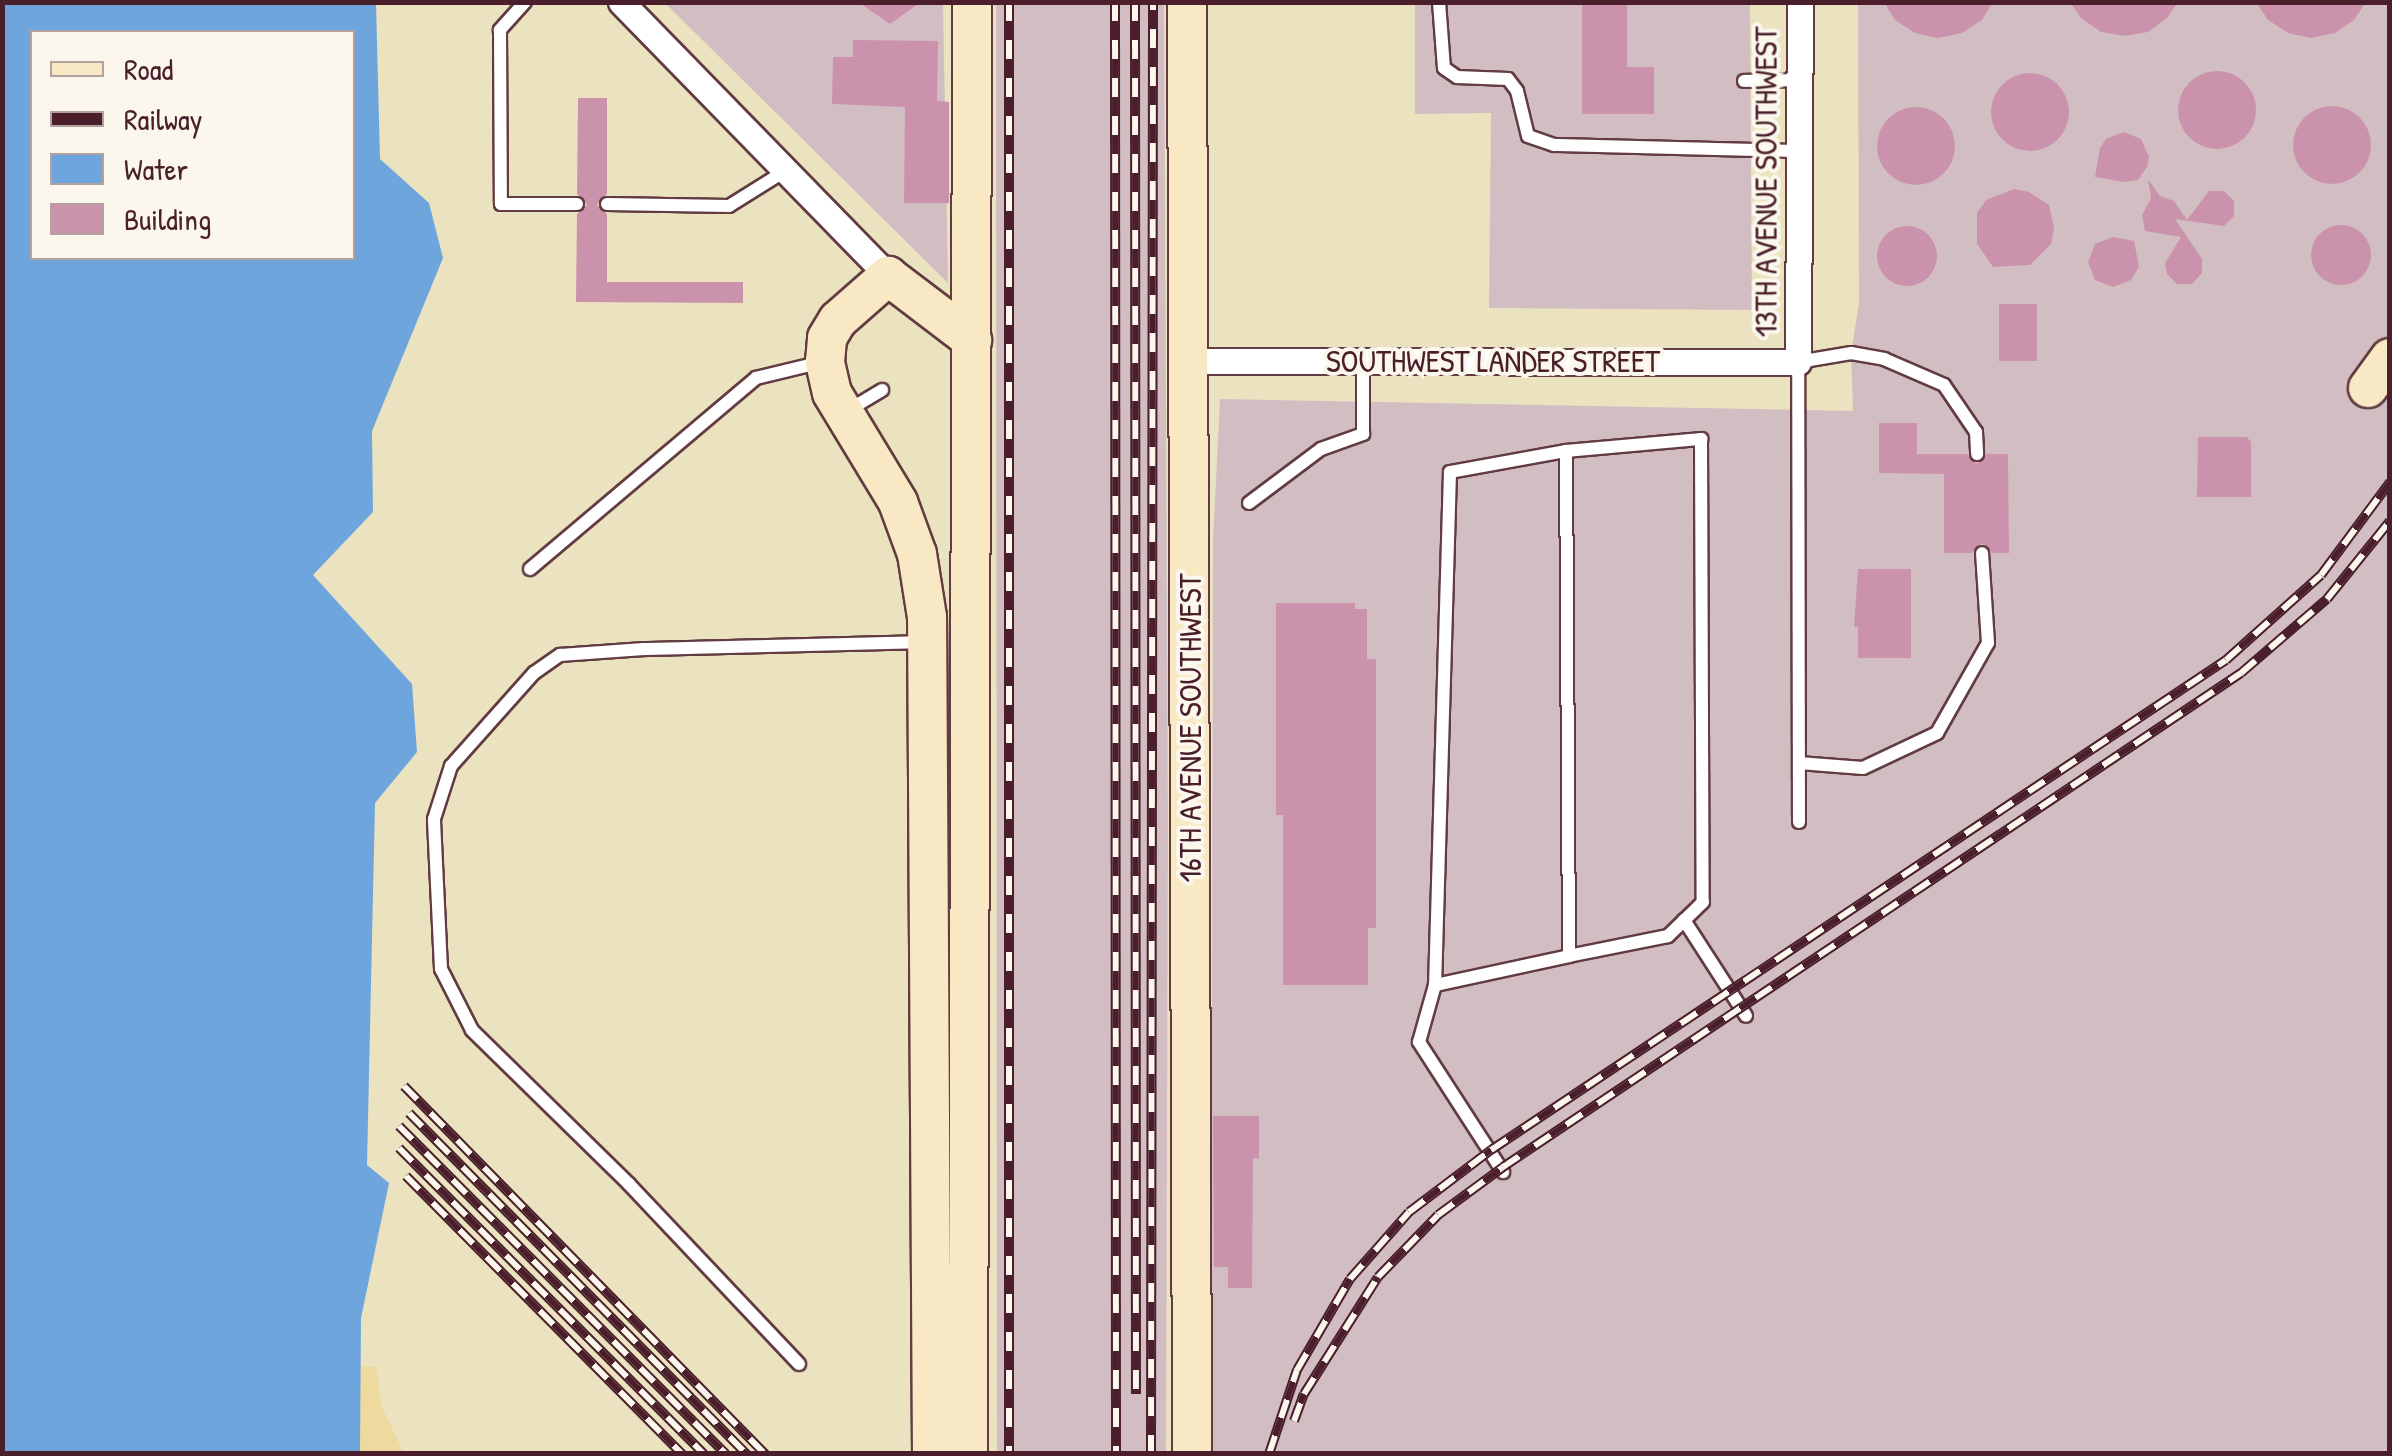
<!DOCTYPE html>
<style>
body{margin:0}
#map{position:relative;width:2392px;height:1456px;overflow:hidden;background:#ebe2c0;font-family:"Patrick Hand",sans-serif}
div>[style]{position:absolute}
.industrial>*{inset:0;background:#d2bec2}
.sand>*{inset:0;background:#eeda9e}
.water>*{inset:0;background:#6da5dc}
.building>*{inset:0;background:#cb93ab;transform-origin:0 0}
.round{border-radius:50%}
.roads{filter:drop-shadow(2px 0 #623c41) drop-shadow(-2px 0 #623c41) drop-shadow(0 2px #623c41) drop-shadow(0 -2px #623c41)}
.lane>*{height:12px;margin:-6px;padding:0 6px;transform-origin:6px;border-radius:6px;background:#fff}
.street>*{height:25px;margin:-12.5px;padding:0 12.5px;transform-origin:12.5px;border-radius:12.5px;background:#fff}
.secondary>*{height:38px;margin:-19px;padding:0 19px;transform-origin:19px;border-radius:19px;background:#f8e8c3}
.rail>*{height:10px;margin-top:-5px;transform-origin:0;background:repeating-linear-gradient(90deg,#fbf7ec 0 19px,#4a1f2b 0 38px);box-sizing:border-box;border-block:2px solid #4a1f2b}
span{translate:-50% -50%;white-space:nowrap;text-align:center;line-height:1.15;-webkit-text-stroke:8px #fbf7ec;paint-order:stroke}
.street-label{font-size:32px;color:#4a1f2b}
.frame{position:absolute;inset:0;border:5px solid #4a1f2b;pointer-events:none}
.legend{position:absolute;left:30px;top:30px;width:325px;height:230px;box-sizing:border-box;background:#fbf7ec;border:2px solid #b4a19f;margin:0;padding:12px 18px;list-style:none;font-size:30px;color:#4a1f2b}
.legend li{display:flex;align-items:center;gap:20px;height:50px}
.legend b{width:50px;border:2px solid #b4a19f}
</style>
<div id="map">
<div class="industrial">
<div style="clip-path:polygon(665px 3px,943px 3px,948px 283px)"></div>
<div style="clip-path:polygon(996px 3px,1164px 3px,1168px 825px,1166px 1453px,997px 1453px)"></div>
<div style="clip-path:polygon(1415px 3px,1750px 3px,1752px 310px,1489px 308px,1491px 113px,1415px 114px)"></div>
<div style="clip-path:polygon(1858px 3px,2389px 3px,2389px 1453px,1211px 1454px,1213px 541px,1220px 399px,1853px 411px,1851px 353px,1859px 304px)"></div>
</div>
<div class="sand">
<div style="clip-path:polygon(360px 1366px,376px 1367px,382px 1407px,404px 1453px,360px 1454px)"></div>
</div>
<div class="water">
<div style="clip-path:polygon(evenodd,3px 2px,376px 3px,380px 159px,429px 203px,443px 258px,372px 431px,373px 512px,313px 575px,412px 684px,417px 752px,375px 803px,367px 1165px,389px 1183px,361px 1318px,360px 1453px,3px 1453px,3px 2px,32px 32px,352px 32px,352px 258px,32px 258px,32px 32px)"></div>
</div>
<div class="building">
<div style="clip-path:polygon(858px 2px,921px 2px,890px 24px)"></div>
<div style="clip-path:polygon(1582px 2px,1627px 2px,1627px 67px,1654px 67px,1654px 114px,1582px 114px)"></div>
<div style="clip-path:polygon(1884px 2px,1993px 2px,1982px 20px,1962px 33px,1938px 38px,1915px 33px,1895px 20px)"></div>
<div style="clip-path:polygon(2070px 2px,2178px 2px,2167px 18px,2148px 32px,2124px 36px,2101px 32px,2081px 18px)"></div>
<div style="clip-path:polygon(2256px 2px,2366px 2px,2354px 20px,2335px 33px,2311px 38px,2288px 33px,2268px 20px)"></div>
<div style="clip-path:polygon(853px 40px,938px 41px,937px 101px,949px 102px,949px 203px,904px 203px,905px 107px,832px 104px,833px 57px,853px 57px)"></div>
<div class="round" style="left:2178px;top:71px;width:78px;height:78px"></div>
<div class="round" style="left:1991px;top:73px;width:78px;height:78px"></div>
<div style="clip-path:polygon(578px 98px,607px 98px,607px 194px,597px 205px,607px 214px,607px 282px,743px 282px,743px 303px,576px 302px,577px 214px,587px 205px,577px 194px)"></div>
<div class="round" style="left:2293px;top:106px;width:78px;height:78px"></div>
<div class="round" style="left:1877px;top:107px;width:78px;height:78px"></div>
<div style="clip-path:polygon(2124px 132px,2141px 139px,2149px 157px,2147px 167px,2138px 180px,2124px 182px,2095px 177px,2100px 148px,2106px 139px)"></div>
<div style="clip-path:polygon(2148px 179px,2160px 196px,2174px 201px,2187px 220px,2209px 191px,2224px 191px,2234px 201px,2234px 216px,2224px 226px,2175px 219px,2202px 259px,2202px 273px,2192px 284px,2177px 284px,2167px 274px,2165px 263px,2181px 237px,2145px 231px,2142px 215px,2151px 198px)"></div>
<div style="clip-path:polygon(2014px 189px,2029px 192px,2049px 205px,2054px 228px,2051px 244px,2030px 265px,1993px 267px,1977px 244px,1977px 213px,1986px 200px)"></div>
<div class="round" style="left:2311px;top:225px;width:60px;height:60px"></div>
<div class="round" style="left:1877px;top:226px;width:60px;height:60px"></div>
<div style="clip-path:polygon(2113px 237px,2134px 241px,2139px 267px,2131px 280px,2113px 287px,2095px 280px,2088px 262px,2095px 244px)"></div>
<div style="left:1999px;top:304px;width:38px;height:57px"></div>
<div style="clip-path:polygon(1879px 423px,1917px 423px,1917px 454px,1967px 454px,1976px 464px,1987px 454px,2008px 454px,2009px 553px,1992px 553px,1982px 543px,1972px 553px,1944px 553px,1944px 474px,1879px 473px)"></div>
<div style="clip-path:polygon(2198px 437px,2247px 437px,2251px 442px,2251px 497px,2197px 497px)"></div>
<div style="clip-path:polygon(1858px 569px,1911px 569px,1911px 658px,1858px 658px,1858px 627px,1854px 627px)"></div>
<div style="clip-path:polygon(1276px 603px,1355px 603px,1355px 609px,1367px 609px,1367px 659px,1376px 659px,1376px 928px,1368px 928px,1368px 985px,1283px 985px,1283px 815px,1276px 815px)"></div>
<div style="clip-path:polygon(1213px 1116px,1259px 1116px,1259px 1159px,1253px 1158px,1252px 1288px,1228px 1288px,1228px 1267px,1214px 1267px)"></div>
</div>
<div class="roads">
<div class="lane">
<div style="left:525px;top:2px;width:38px;rotate:132deg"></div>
<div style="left:500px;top:30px;width:174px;rotate:89.7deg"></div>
<div style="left:501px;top:204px;width:76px"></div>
<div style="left:1439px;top:2px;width:66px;rotate:85.7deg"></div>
<div style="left:1444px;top:68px;width:16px;rotate:35deg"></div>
<div style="left:1457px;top:77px;width:51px;rotate:2.2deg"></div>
<div style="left:1508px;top:79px;width:15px;rotate:53deg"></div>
<div style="left:1517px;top:91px;width:46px;rotate:76.3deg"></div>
<div style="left:1528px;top:136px;width:28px;rotate:19deg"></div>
<div style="left:1554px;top:145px;width:245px;rotate:1.4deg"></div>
<div style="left:1744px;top:81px;width:55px;rotate:-1deg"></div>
<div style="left:607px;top:204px;width:122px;rotate:0.9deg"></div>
<div style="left:729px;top:206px;width:66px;rotate:-32deg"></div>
<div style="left:847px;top:411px;width:41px;rotate:-31deg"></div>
<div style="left:1566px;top:451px;width:136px;rotate:-5.1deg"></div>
<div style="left:1701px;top:439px;width:463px;rotate:89.8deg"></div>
<div style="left:1703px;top:902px;width:49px;rotate:135.8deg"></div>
<div style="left:1668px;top:936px;width:101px;rotate:168.6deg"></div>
<div style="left:1249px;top:503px;width:90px;rotate:-36.9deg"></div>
<div style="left:1321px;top:449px;width:45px;rotate:-19.7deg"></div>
<div style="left:1363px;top:434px;width:74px;rotate:-90deg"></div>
<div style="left:530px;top:569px;width:296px;rotate:-40.2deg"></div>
<div style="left:756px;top:378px;width:68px;rotate:-13.6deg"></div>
<div style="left:1799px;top:763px;width:64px;rotate:4.5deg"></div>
<div style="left:1863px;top:768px;width:82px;rotate:-25.3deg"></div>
<div style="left:1937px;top:733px;width:103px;rotate:-60.5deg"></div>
<div style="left:1988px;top:643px;width:90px;rotate:-93.8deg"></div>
<div style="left:1799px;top:822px;width:460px;rotate:-90.1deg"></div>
<div style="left:1798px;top:362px;width:54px;rotate:-9.6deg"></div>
<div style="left:1851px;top:353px;width:34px;rotate:10deg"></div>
<div style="left:1884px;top:359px;width:65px;rotate:23.4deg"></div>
<div style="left:1944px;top:385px;width:57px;rotate:55.8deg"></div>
<div style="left:1976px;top:432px;width:22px;rotate:87deg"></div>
<div style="left:1684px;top:920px;width:114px;rotate:57.1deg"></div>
<div style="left:1435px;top:985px;width:137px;rotate:-12.2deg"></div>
<div style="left:1569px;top:956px;width:505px;rotate:-90.34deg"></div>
<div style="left:1566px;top:451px;width:118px;rotate:169.7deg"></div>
<div style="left:1450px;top:472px;width:513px;rotate:91.67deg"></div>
<div style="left:1435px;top:985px;width:59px;rotate:105.7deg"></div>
<div style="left:1419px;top:1042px;width:155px;rotate:57.1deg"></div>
<div style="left:799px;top:1364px;width:248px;rotate:-133.4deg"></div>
<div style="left:629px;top:1184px;width:220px;rotate:-135.6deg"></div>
<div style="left:472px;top:1030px;width:68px;rotate:-116.9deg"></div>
<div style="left:441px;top:969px;width:150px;rotate:-92.7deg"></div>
<div style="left:434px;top:819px;width:56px;rotate:-72.2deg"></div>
<div style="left:451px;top:766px;width:125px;rotate:-48.3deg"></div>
<div style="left:534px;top:673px;width:32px;rotate:-35deg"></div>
<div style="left:560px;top:655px;width:84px;rotate:-4.1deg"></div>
<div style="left:644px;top:649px;width:277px;rotate:-1.4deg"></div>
</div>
<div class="street">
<div style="left:621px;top:2px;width:383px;rotate:45.7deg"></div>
<div style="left:1188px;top:361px;width:610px;rotate:0.09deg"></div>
<div style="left:1798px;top:362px;width:360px;rotate:-89.7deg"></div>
</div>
<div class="secondary">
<div style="left:1187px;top:2px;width:1452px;rotate:89.8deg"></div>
<div style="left:2368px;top:388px;width:37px;rotate:-54deg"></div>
<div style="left:932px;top:1454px;width:837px;rotate:-90.34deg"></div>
<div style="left:927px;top:617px;width:64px;rotate:-99deg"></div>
<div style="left:917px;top:554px;width:55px;rotate:-110.1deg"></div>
<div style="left:898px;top:502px;width:127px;rotate:-121.2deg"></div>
<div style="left:832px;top:393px;width:32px;rotate:-103deg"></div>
<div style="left:825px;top:362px;width:24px;rotate:-85deg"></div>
<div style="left:827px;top:338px;width:21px;rotate:-59deg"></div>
<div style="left:838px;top:320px;width:67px;rotate:-41.3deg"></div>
<div style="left:888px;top:276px;width:106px;rotate:37.3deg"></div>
<div style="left:968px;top:1454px;width:1452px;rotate:-89.84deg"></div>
</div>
</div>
<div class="rail">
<div style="left:1009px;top:2px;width:1452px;rotate:90deg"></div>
<div style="left:1115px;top:2px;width:1452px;rotate:89.96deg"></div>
<div style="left:1135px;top:2px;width:1392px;rotate:89.96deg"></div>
<div style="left:404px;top:1086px;width:516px;rotate:45.55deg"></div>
<div style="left:409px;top:1113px;width:480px;rotate:45.3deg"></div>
<div style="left:399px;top:1126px;width:463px;rotate:45.1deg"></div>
<div style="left:399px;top:1148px;width:432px;rotate:45.1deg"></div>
<div style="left:406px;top:1176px;width:392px;rotate:45.2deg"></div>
<div style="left:1294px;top:1421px;width:29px;rotate:-70deg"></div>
<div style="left:1304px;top:1394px;width:138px;rotate:-57.7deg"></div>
<div style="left:1378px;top:1277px;width:86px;rotate:-45.9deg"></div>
<div style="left:1438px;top:1215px;width:81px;rotate:-36.4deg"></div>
<div style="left:1503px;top:1167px;width:888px;rotate:-33.8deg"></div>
<div style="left:2241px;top:673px;width:113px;rotate:-40.7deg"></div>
<div style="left:2327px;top:599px;width:100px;rotate:-51.1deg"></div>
<div style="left:1151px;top:1454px;width:1452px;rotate:-89.92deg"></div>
<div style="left:1269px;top:1454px;width:89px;rotate:-71.6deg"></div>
<div style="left:1297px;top:1370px;width:105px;rotate:-59.8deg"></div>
<div style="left:1350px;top:1279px;width:89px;rotate:-48.6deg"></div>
<div style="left:1409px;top:1212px;width:103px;rotate:-37.1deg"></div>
<div style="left:1491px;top:1150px;width:883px;rotate:-33.69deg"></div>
<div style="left:2226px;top:660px;width:127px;rotate:-41.8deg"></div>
<div style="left:2321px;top:575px;width:116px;rotate:-53.4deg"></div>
</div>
<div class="street-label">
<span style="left:1766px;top:182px;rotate:-90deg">13TH AVENUE SOUTHWEST</span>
<span style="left:1493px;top:361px">SOUTHWEST LANDER STREET</span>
<span style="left:1190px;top:728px;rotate:-90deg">16TH AVENUE SOUTHWEST</span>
</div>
<div class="frame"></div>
<ul class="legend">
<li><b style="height:12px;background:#f8e8c3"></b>Road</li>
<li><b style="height:12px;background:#4a1f2b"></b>Railway</li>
<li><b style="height:28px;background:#6da5dc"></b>Water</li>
<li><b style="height:28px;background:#cb93ab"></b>Building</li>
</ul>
</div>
